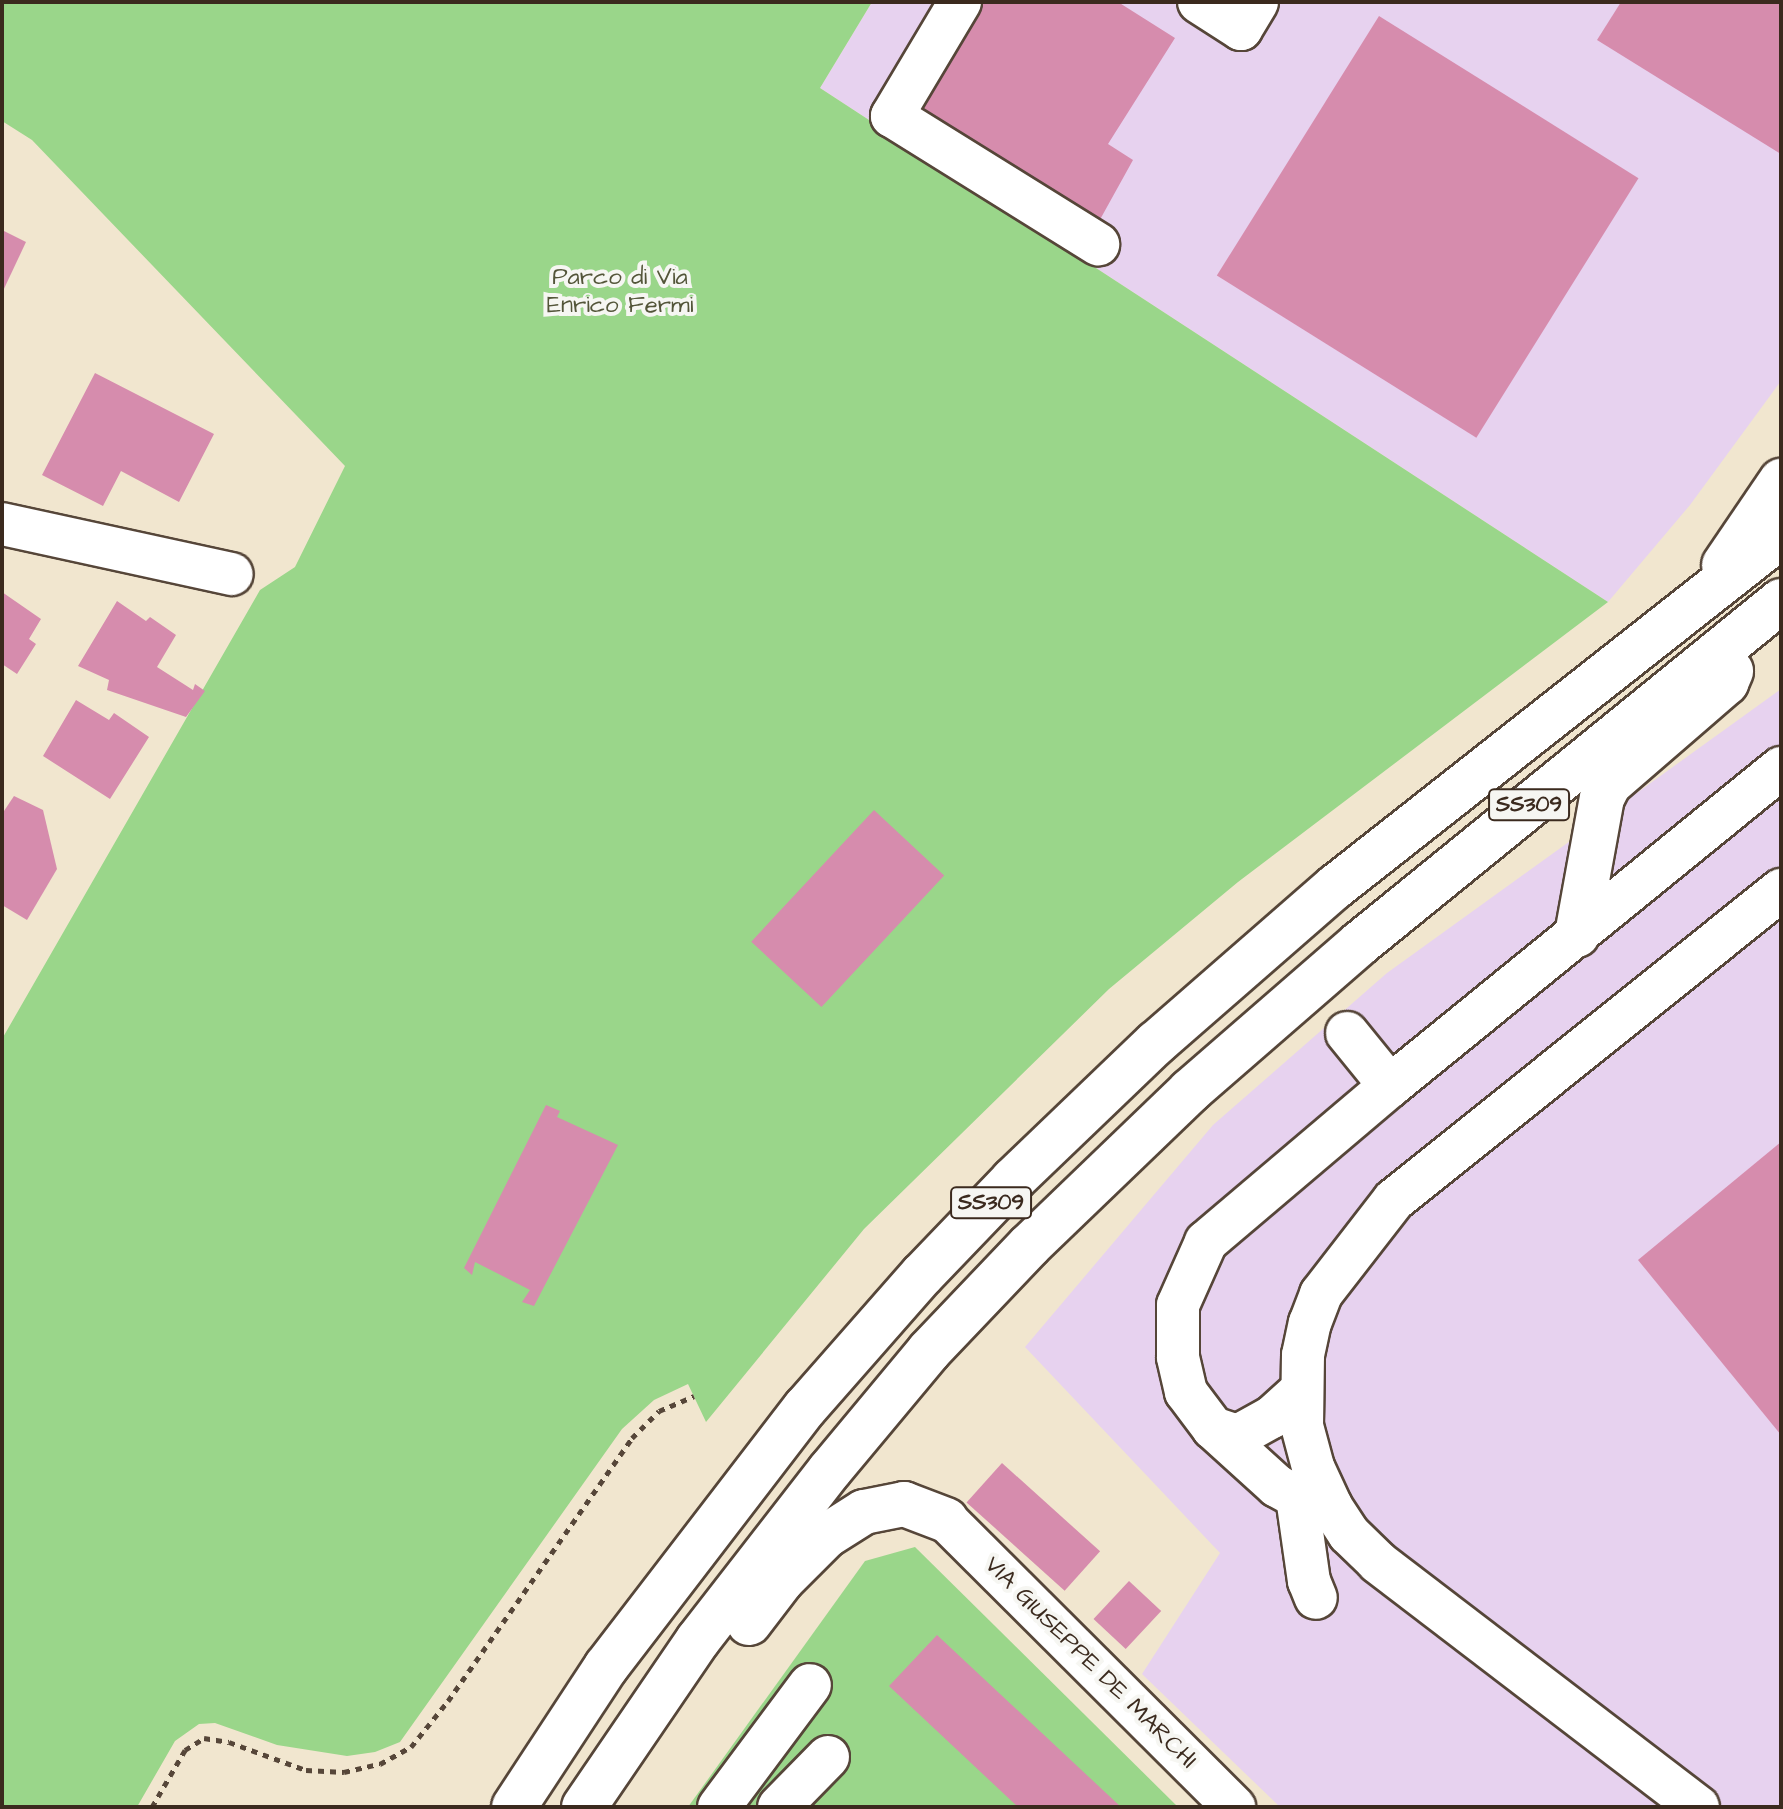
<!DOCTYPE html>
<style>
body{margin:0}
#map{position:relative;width:1783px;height:1809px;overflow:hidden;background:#f1e6cf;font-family:"Architects Daughter",sans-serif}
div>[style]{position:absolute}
.built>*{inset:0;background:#e7d2ef}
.green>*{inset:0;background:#9ad68a}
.building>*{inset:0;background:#d68cad;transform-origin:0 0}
.path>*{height:5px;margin-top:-2.5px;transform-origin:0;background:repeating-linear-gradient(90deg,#564639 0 6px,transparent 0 12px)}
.roads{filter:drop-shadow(2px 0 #564639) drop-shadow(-2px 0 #564639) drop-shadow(0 2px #564639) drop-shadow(0 -2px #564639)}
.minor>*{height:42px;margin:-21px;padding:0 21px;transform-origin:21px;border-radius:21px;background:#fff}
.major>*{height:44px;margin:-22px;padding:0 22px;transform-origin:22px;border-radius:22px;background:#fff}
span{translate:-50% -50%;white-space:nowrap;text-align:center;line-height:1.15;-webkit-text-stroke:8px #f6f6f2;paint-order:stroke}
.shield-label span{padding:2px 6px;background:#f6f6f2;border:2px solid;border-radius:6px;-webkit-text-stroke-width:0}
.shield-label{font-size:22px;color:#3b2a1e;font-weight:700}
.park-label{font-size:24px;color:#535539}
.street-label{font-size:24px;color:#3b2a1e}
.frame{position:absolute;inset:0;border:4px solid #3b2a1e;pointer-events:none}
</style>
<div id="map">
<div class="built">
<div style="clip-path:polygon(872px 2px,1781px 2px,1781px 381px,1690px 505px,1608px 602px,820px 88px)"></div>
<div style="clip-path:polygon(1781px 689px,1781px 1807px,1280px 1807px,1142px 1674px,1220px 1553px,1025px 1347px,1213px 1125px,1387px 973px)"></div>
</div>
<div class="green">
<div style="clip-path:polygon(2px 2px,872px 2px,820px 88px,1608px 602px,1238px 882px,1109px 989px,864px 1229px,706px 1422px,688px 1384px,654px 1400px,622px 1429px,400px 1742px,375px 1752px,347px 1756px,277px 1745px,215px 1723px,199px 1724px,175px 1741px,137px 1807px,2px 1807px,2px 1039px,260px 590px,295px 567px,345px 466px,32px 140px,2px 121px)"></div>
<div style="clip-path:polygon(915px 1547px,1178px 1807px,688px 1807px,865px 1561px)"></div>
</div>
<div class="building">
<div style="clip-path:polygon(984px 2px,1118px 2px,1175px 38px,1108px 144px,1133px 160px,1097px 225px,916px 111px)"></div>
<div style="clip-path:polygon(1621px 2px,1781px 2px,1781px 154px,1597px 40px)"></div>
<div style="left:1379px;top:16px;width:306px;height:306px;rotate:32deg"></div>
<div style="clip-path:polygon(2px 230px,26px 242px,2px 293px)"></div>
<div style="clip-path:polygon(95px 373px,214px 434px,179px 502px,121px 471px,103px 506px,42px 475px)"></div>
<div style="clip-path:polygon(2px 592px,41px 619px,29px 639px,36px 644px,17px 674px,2px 664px)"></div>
<div style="clip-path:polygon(117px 601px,146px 621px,150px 617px,176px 635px,157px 667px,193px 690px,195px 684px,205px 691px,186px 717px,107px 690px,109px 680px,78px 666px)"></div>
<div style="clip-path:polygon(76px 700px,109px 720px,114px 713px,149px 737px,110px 799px,43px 756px)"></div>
<div style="clip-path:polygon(14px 796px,43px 810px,57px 869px,27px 920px,2px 905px,2px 814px)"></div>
<div style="left:874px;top:810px;width:96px;height:180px;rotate:43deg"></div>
<div style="clip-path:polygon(546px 1105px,560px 1111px,557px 1117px,618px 1145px,534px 1306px,522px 1302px,530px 1290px,475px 1262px,472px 1275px,464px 1268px)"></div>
<div style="clip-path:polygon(1781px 1142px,1781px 1435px,1638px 1260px)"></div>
<div style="left:1002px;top:1463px;width:132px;height:53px;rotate:42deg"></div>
<div style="left:1129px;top:1581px;width:44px;height:52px;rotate:43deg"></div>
<div style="clip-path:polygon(937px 1635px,1121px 1807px,1018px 1807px,889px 1686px)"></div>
</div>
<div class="path">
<div style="left:152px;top:1807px;width:66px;rotate:-59.9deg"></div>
<div style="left:185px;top:1750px;width:22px;rotate:-32deg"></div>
<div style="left:204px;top:1738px;width:25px;rotate:9deg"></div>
<div style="left:229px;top:1742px;width:82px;rotate:20deg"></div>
<div style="left:306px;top:1770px;width:38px;rotate:3deg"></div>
<div style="left:344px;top:1772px;width:37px;rotate:-13deg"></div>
<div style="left:380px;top:1764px;width:35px;rotate:-29deg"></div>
<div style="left:411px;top:1747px;width:59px;rotate:-51.2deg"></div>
<div style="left:448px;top:1701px;width:321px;rotate:-55deg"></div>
<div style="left:632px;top:1438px;width:38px;rotate:-45deg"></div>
<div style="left:659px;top:1411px;width:38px;rotate:-23deg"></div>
</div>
<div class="roads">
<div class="minor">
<div style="left:960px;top:2px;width:133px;rotate:120.8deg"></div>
<div style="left:892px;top:116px;width:243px;rotate:31.9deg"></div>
<div style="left:1199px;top:2px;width:50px;rotate:32.7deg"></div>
<div style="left:1241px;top:29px;width:31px;rotate:-59deg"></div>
<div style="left:2px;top:524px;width:235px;rotate:12.3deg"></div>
<div style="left:1347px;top:1033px;width:68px;rotate:50.9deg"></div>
<div style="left:1213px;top:1428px;width:23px;rotate:18deg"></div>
<div style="left:1235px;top:1435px;width:8px;rotate:-14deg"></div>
<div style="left:1243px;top:1433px;width:33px;rotate:-29deg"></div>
<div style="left:1272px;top:1417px;width:39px;rotate:-42deg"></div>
<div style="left:1297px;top:1497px;width:85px;rotate:81.9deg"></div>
<div style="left:1309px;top:1581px;width:18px;rotate:68deg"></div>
<div style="left:1331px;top:1506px;width:35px;rotate:-165deg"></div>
<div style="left:1297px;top:1497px;width:23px;rotate:-151deg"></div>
<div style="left:1277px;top:1486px;width:86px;rotate:-137.8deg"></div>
<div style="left:1213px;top:1428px;width:45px;rotate:-126.9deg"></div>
<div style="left:1186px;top:1392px;width:36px;rotate:-103deg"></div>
<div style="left:1178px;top:1357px;width:52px;rotate:-90deg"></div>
<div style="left:1178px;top:1305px;width:69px;rotate:-66deg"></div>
<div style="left:1206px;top:1242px;width:241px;rotate:-40.3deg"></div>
<div style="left:1390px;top:1086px;width:504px;rotate:-39.12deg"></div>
<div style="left:946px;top:1520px;width:407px;rotate:44.9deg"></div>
<div style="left:719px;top:1807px;width:152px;rotate:-53.3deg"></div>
<div style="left:779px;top:1807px;width:70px;rotate:-45.6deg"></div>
<div style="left:1698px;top:1807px;width:403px;rotate:-142.6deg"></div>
<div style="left:1378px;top:1562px;width:40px;rotate:-136deg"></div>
<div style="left:1349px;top:1534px;width:33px;rotate:-123deg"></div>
<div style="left:1331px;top:1506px;width:43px;rotate:-114.8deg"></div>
<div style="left:1313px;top:1467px;width:42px;rotate:-105deg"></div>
<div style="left:1302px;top:1426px;width:71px;rotate:-89.2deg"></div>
<div style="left:1303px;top:1355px;width:33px;rotate:-78deg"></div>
<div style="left:1310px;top:1323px;width:31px;rotate:-69deg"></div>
<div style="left:1321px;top:1294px;width:119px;rotate:-52.2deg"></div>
<div style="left:1394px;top:1200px;width:496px;rotate:-38.7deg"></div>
</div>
<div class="major">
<div style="left:1724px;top:565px;width:102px;rotate:-55.8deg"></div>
<div style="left:1577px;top:935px;width:139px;rotate:-79.7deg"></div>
<div style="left:1602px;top:798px;width:16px;rotate:-63deg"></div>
<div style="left:1609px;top:784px;width:155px;rotate:-40.8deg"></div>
<div style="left:1726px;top:683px;width:13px;rotate:-67deg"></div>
<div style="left:749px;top:1623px;width:54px;rotate:-52.5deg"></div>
<div style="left:782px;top:1580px;width:62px;rotate:-45deg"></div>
<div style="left:826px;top:1536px;width:45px;rotate:-32.3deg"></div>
<div style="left:864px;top:1512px;width:41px;rotate:-11.3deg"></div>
<div style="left:904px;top:1504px;width:45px;rotate:20.9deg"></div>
<div style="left:514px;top:1807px;width:168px;rotate:-56.7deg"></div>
<div style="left:606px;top:1667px;width:327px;rotate:-52.5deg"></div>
<div style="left:805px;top:1408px;width:177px;rotate:-48.7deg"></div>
<div style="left:922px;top:1275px;width:132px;rotate:-46.2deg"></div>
<div style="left:1013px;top:1180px;width:198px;rotate:-43.8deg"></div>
<div style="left:1156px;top:1043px;width:237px;rotate:-41.1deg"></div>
<div style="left:1335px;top:887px;width:568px;rotate:-38.2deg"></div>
<div style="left:584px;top:1807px;width:202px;rotate:-55.7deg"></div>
<div style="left:698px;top:1640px;width:215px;rotate:-52.2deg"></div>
<div style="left:830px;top:1470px;width:155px;rotate:-50.2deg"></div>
<div style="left:929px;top:1351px;width:146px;rotate:-46.4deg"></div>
<div style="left:1030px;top:1245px;width:222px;rotate:-43.9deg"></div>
<div style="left:1190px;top:1091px;width:224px;rotate:-41deg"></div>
<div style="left:1359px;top:944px;width:544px;rotate:-39.1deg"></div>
</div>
</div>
<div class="shield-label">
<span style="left:1529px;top:805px">SS309</span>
<span style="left:991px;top:1203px">SS309</span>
</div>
<div class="park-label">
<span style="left:620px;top:292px">Parco di Via<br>Enrico Fermi</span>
</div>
<div class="street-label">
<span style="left:1090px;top:1663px;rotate:45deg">VIA GIUSEPPE DE MARCHI</span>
</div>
<div class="frame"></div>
</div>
